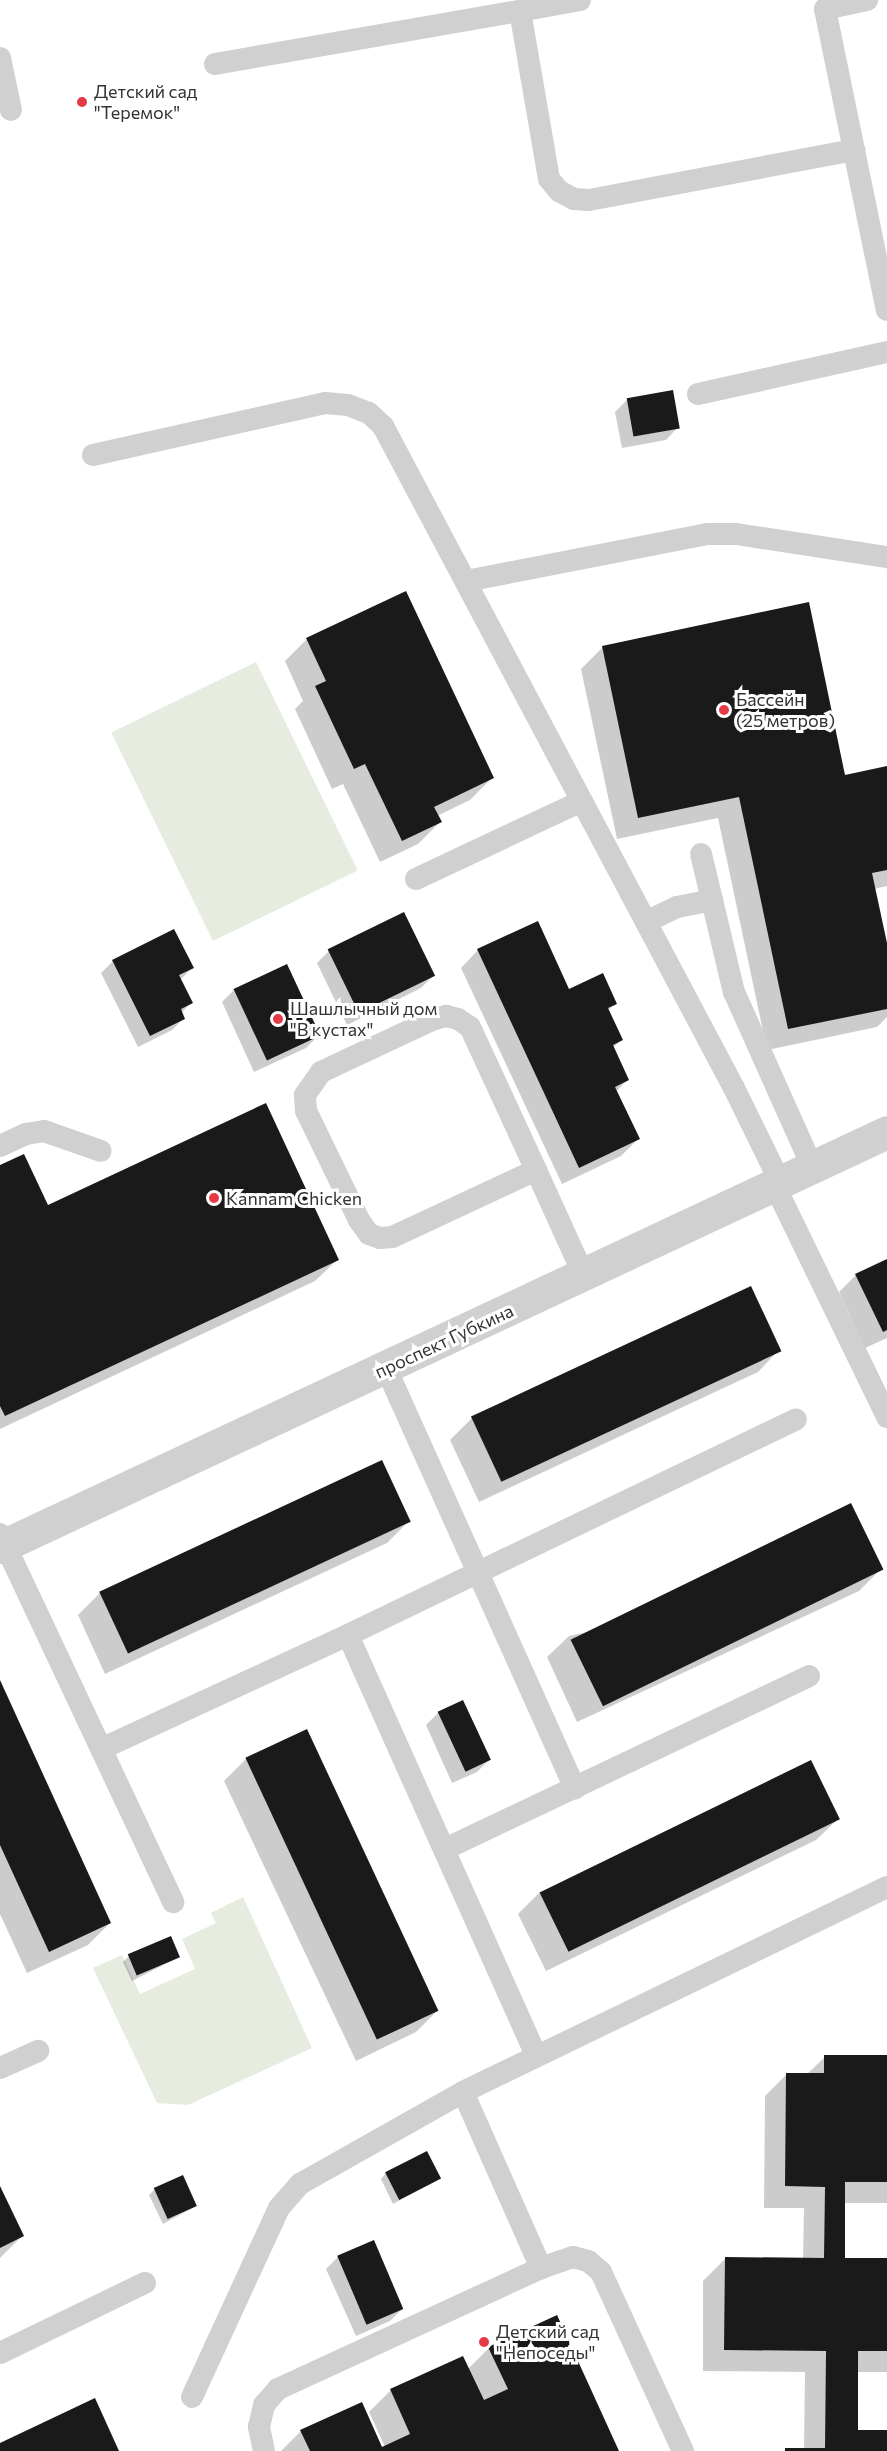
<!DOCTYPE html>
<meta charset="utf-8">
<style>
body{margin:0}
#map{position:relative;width:887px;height:2451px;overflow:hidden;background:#fff;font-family:Commissioner,sans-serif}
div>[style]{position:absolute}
.green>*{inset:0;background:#e6ecdf;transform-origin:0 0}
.shadow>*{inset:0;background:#0003}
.building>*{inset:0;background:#1a1a1a;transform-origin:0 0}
.lane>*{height:22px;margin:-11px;padding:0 11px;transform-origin:11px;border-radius:11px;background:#d0d0d0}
.street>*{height:33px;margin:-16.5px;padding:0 16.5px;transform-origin:16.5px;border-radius:16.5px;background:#d0d0d0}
.dots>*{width:16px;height:16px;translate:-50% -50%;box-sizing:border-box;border:3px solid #fff;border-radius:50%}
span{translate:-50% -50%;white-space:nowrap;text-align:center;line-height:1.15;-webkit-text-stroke:6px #fff;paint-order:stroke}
.poi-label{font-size:18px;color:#333}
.left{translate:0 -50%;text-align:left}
.street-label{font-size:18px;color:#333}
</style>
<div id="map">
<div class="green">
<div style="left:256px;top:662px;width:232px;height:161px;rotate:64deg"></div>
<div style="clip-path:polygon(243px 1897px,312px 2048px,188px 2105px,157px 2103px,93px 1968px,122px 1955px,140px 1994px,195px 1969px,182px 1939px,216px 1923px,211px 1913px)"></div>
</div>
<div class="shadow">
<div style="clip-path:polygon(627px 400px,678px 427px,666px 440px,622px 448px,615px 412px)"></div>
<div style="clip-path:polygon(405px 593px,492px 778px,470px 800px,437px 816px,440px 822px,418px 844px,380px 862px,343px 784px,332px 789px,295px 709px,303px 701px,285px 661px,306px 640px)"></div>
<div style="clip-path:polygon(603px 647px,844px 777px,887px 768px,887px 886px,874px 889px,887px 951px,887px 1017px,877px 1027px,767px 1050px,718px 818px,617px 839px,581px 669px)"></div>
<div style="clip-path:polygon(478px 950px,568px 990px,615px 1003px,608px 1011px,621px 1040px,613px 1048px,627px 1080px,616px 1092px,638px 1139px,621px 1156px,562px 1184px,461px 968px)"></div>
<div style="clip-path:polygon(329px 951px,433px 976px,421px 988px,347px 1025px,317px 963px)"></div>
<div style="clip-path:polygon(113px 961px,192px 968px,180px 980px,191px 1003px,181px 1013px,184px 1018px,172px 1030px,138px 1047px,101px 973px)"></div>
<div style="clip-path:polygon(234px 990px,318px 1036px,306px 1048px,254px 1072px,222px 1002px)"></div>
<div style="clip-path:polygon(0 1167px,47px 1207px,337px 1260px,315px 1281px,0 1429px)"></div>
<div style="clip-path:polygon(887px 1261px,887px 1338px,865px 1348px,839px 1292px,856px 1275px)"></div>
<div style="clip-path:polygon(779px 1350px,758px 1372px,479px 1502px,450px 1440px,472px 1418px)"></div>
<div style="clip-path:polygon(409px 1521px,387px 1543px,105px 1674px,78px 1615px,100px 1593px)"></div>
<div style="clip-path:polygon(881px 1569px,859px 1591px,577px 1722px,547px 1657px,569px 1636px)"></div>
<div style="clip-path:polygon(0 1683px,110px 1923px,88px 1945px,27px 1973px,0 1914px)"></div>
<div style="clip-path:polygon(463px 1702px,489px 1760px,477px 1772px,452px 1783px,426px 1725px,438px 1713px)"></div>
<div style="clip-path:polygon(246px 1759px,437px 2011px,416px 2032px,356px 2061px,224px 1781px)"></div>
<div style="clip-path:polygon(838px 1819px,816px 1840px,546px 1971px,518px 1914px,540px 1892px)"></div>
<div style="clip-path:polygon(129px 1956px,179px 1957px,132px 1981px,123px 1962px)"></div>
<div style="clip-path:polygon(825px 2057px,887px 2057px,887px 2203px,844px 2203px,844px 2260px,887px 2260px,887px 2372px,857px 2372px,857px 2431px,887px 2431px,887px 2451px,784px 2451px,804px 2449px,805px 2372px,703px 2371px,703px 2281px,725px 2259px,803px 2259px,804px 2208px,764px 2208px,765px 2096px,787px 2074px,807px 2074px)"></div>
<div style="clip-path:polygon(386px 2173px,439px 2179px,393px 2204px,381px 2179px)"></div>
<div style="clip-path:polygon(0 2189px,22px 2236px,0 2258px)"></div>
<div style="clip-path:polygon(155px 2189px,196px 2206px,163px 2224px,149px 2195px)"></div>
<div style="clip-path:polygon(338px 2257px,402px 2309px,390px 2321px,356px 2336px,326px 2269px)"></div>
<div style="clip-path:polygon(489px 2348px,618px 2451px,281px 2451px,301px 2431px,385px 2447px,369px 2412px,391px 2390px,468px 2369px)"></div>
</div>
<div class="building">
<div style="left:673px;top:390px;width:39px;height:47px;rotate:80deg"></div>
<div style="clip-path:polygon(406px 591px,494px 778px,434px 807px,442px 822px,402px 841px,365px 764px,354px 769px,315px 686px,326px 681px,306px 638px)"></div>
<div style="clip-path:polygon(809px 602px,845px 775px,887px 766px,887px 870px,872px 873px,887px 943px,887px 1009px,788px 1029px,739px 797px,638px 818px,602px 646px)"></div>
<div style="left:404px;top:912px;width:71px;height:85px;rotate:64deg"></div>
<div style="clip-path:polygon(538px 921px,569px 989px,603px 973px,617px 1004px,608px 1008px,623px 1040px,613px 1045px,629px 1080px,615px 1087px,640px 1139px,579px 1168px,477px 949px)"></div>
<div style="clip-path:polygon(174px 929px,194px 968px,179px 975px,193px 1003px,181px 1009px,185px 1019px,150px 1036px,112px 960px)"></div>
<div style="left:287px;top:964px;width:79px;height:59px;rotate:65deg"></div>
<div style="clip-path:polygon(266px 1103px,339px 1260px,5px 1416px,0 1406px,0 1165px,24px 1154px,48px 1205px)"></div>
<div style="clip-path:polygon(887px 1259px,887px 1330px,883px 1332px,855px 1274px)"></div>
<div style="left:751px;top:1286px;width:72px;height:309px;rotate:65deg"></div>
<div style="left:382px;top:1460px;width:68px;height:312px;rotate:65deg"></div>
<div style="left:851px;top:1503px;width:74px;height:312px;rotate:64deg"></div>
<div style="clip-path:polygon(0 1680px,111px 1923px,49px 1952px,0 1845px)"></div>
<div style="left:463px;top:1700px;width:66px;height:28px;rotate:65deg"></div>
<div style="left:307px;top:1729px;width:311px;height:68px;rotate:65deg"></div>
<div style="left:811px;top:1760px;width:66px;height:302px;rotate:64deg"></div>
<div style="left:171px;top:1936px;width:23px;height:47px;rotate:67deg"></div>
<div style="clip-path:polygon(824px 2055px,887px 2055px,887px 2182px,845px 2182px,845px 2258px,887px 2258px,887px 2351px,858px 2351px,858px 2430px,887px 2430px,887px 2451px,785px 2451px,785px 2448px,825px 2448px,826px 2351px,724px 2350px,725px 2257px,824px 2258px,825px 2187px,785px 2186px,786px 2073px,824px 2073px)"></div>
<div style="left:427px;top:2151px;width:31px;height:47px;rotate:63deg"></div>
<div style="left:183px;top:2175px;width:34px;height:32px;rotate:66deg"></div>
<div style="clip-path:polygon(0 2186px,24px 2236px,0 2248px)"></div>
<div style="left:374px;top:2240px;width:75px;height:40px;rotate:67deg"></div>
<div style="clip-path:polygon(557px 2315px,619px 2451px,310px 2451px,300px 2430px,362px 2402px,382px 2447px,410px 2434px,390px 2389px,463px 2356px,484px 2400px,508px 2389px,488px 2347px)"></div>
<div style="clip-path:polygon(95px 2398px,119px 2451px,0 2451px,0 2443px)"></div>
</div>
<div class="lane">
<div style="left:867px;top:0;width:43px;rotate:167.9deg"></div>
<div style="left:825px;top:9px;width:307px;rotate:78.4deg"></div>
<div style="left:520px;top:11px;width:61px;rotate:-10.4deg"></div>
<div style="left:0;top:58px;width:53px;rotate:78.1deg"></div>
<div style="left:215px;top:64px;width:310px;rotate:-9.9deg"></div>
<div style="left:520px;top:11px;width:170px;rotate:80.2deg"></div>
<div style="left:549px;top:179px;width:16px;rotate:50deg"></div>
<div style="left:559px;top:191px;width:17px;rotate:28deg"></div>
<div style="left:574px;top:199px;width:15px;rotate:4deg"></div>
<div style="left:589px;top:200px;width:270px;rotate:-10.7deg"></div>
<div style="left:698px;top:394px;width:194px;rotate:-12.5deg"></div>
<div style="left:93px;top:455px;width:238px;rotate:-12.6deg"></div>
<div style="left:325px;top:403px;width:23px;rotate:5deg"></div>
<div style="left:348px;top:405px;width:22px;rotate:21deg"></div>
<div style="left:369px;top:413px;width:19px;rotate:43deg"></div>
<div style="left:383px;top:426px;width:749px;rotate:62.07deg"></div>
<div style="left:734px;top:1088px;width:107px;rotate:63.9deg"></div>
<div style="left:466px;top:581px;width:246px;rotate:-11deg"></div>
<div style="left:707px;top:534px;width:29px"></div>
<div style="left:736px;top:534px;width:153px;rotate:8.7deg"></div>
<div style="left:701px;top:854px;width:142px;rotate:76.6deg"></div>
<div style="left:734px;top:992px;width:194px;rotate:65.9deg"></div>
<div style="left:416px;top:879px;width:183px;rotate:-25.2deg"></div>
<div style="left:646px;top:922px;width:34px;rotate:-26deg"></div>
<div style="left:677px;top:907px;width:36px;rotate:-11deg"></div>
<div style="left:0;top:1146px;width:29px;rotate:-25deg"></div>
<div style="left:26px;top:1134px;width:18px;rotate:-9deg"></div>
<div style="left:44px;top:1131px;width:60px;rotate:19.3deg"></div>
<div style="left:536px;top:1170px;width:159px;rotate:155deg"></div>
<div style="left:392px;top:1237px;width:12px;rotate:175deg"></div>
<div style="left:380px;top:1238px;width:12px;rotate:-160deg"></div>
<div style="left:369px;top:1234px;width:17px;rotate:-126deg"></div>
<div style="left:359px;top:1220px;width:121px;rotate:-115.9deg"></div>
<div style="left:306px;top:1111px;width:16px;rotate:-94deg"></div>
<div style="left:305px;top:1095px;width:28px;rotate:-55deg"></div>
<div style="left:321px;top:1072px;width:123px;rotate:-25.1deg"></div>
<div style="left:432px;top:1020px;width:15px;rotate:-16deg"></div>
<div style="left:446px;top:1016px;width:12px;rotate:14deg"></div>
<div style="left:458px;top:1019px;width:14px;rotate:34deg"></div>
<div style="left:470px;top:1027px;width:157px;rotate:65.2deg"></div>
<div style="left:536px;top:1170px;width:116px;rotate:65.6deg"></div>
<div style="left:775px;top:1186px;width:257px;rotate:64.1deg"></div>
<div style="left:386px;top:1368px;width:461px;rotate:65.8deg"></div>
<div style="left:0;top:1534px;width:407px;rotate:64.8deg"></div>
<div style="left:348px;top:1635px;width:461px;rotate:65.9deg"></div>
<div style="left:101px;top:1749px;width:272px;rotate:-24.8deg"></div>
<div style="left:348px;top:1635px;width:497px;rotate:-25.7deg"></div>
<div style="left:445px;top:1849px;width:403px;rotate:-25.4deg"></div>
<div style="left:0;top:2068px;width:42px;rotate:-24.1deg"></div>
<div style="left:463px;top:2092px;width:193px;rotate:66.1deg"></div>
<div style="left:0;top:2353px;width:161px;rotate:-25.8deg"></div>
<div style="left:192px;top:2397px;width:208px;rotate:-65.3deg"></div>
<div style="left:279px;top:2208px;width:32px;rotate:-49deg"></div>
<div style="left:300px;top:2184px;width:187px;rotate:-29.4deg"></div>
<div style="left:463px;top:2092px;width:471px;rotate:-25.8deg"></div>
<div style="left:264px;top:2451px;width:25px;rotate:-102deg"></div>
<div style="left:259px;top:2427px;width:23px;rotate:-77deg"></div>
<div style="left:264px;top:2405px;width:21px;rotate:-49deg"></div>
<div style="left:278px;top:2389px;width:289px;rotate:-24.7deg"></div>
<div style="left:541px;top:2268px;width:34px;rotate:-19deg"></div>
<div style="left:573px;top:2257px;width:16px;rotate:15deg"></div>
<div style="left:588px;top:2261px;width:17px;rotate:40deg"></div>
<div style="left:601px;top:2272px;width:197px;rotate:65.4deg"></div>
</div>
<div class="street">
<div style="left:0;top:1547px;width:979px;rotate:-25.07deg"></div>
</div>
<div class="dots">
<div style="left:82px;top:102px;background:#e63946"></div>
<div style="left:724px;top:710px;background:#e63946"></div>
<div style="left:278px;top:1019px;background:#e63946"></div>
<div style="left:214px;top:1198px;background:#e63946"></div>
<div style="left:484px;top:2342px;background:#e63946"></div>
</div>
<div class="poi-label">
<span class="left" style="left:94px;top:102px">Детский сад<br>"Теремок"</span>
<span class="left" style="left:736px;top:710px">Бассейн<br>(25 метров)</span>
<span class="left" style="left:290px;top:1019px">Шашлычный дом<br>"В кустах"</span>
<span class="left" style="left:226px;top:1198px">Kannam Chicken</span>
<span class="left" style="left:496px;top:2342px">Детский сад<br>"Непоседы"</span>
</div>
<div class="street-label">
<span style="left:444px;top:1341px;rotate:-25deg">проспект Губкина</span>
</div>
</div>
